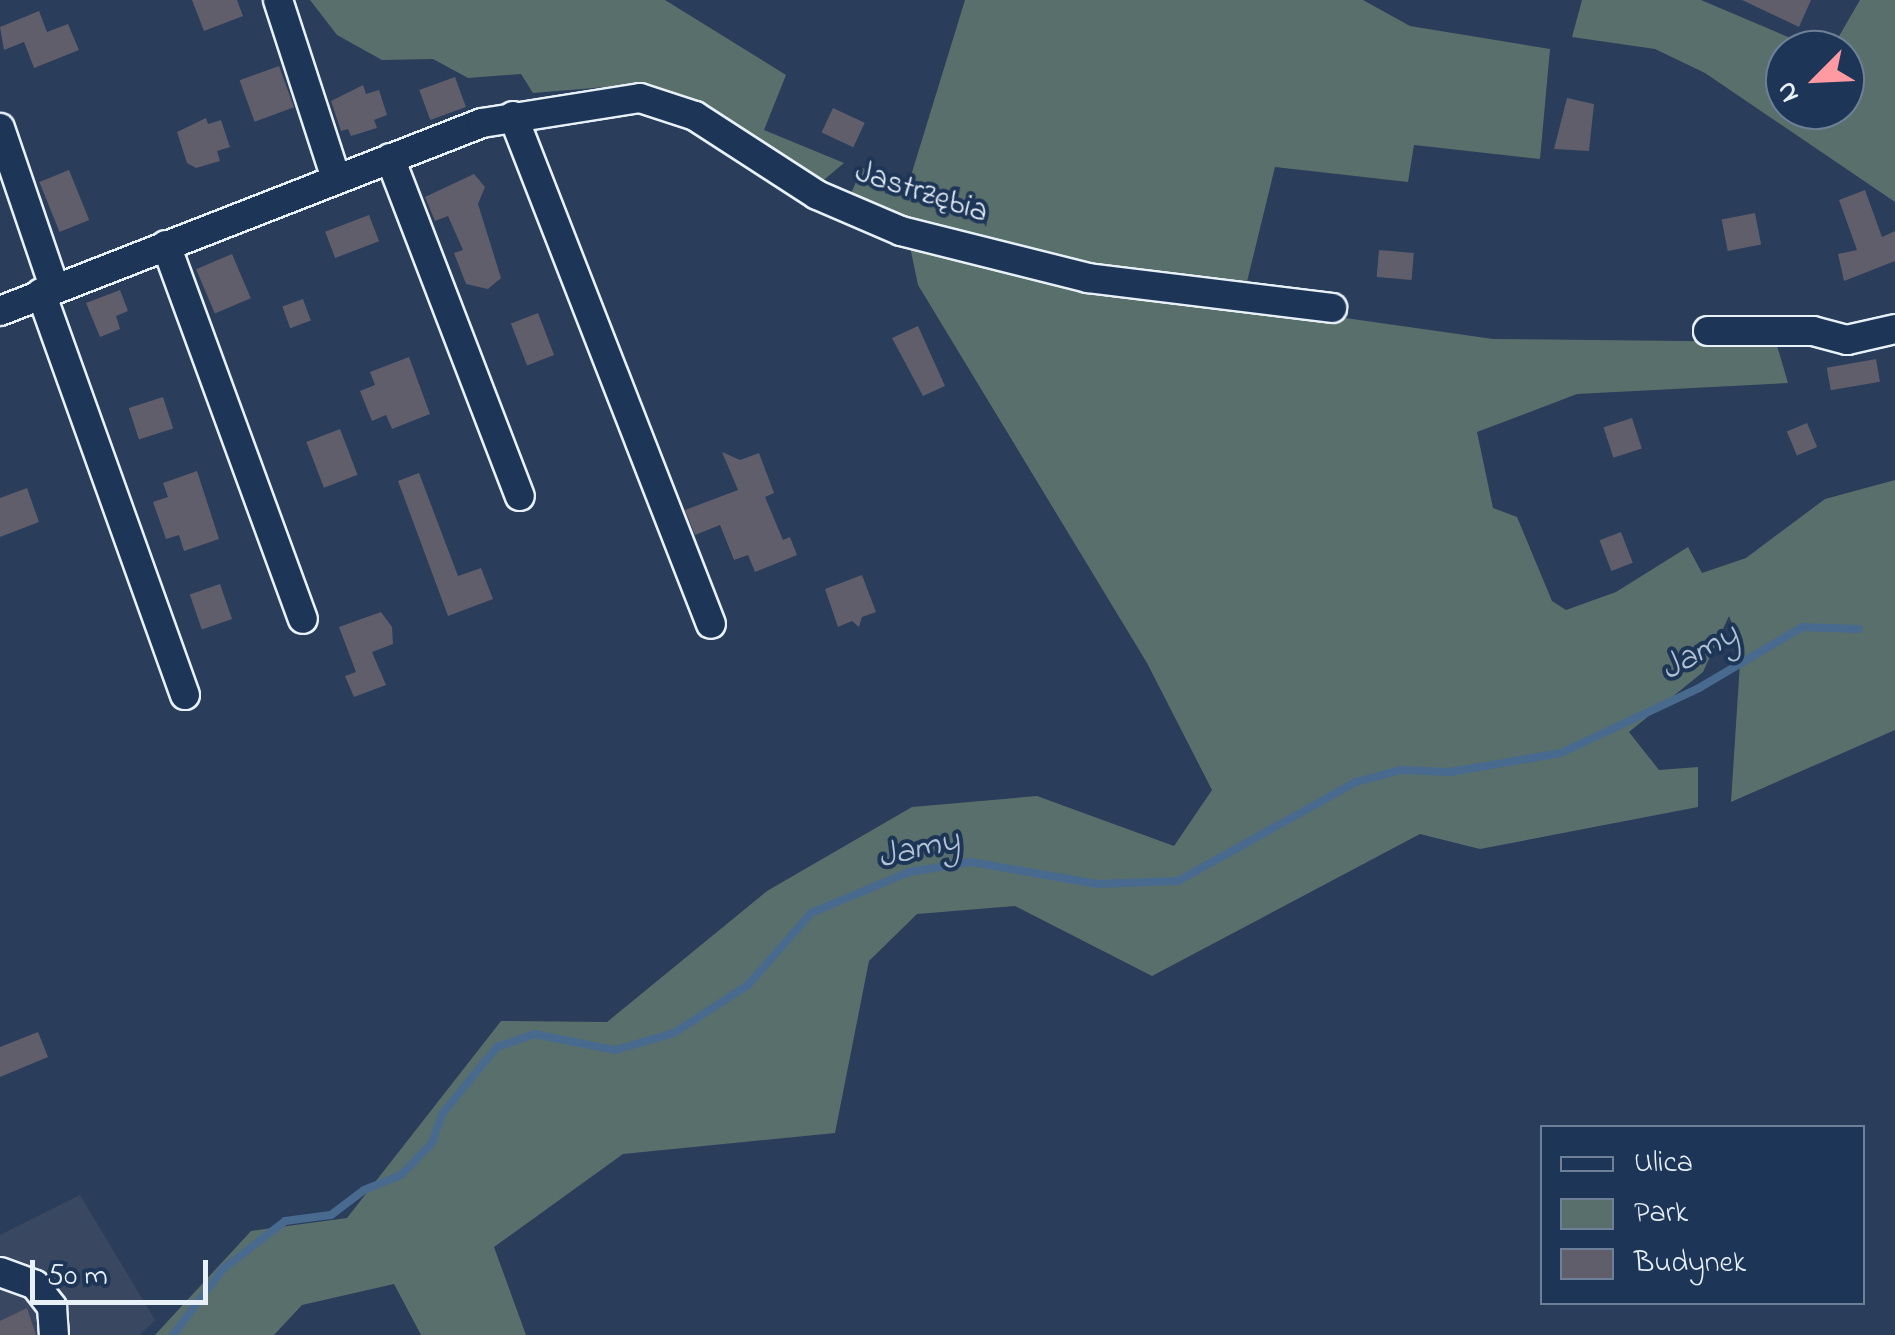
<!DOCTYPE html>
<meta charset="utf-8">
<style>
body{margin:0}
#map{position:relative;width:1895px;height:1335px;overflow:hidden;background:#2a3d5b;font-family:"Indie Flower",sans-serif}
div>[style]{position:absolute}
.built>*{inset:0;background:#3a4760}
.green>*{inset:0;background:#596f6b}
.stream>*{height:8px;margin:-4px;padding:0 4px;transform-origin:4px;border-radius:4px;background:#496a8f}
.building>*{inset:0;background:#605e6a;transform-origin:0 0}
.roads{filter:drop-shadow(2px 0 #e8f1f8) drop-shadow(-2px 0 #e8f1f8) drop-shadow(0 2px #e8f1f8) drop-shadow(0 -2px #e8f1f8)}
.minor>*{height:28px;margin:-14px;padding:0 14px;transform-origin:14px;border-radius:14px;background:#1d3557}
span{translate:-50% -50%;white-space:nowrap;text-align:center;line-height:1.15;-webkit-text-stroke:8px #1d3557;paint-order:stroke}
.street-label{font-size:32px;color:#e8f1f8}
.water-label{font-size:35px;color:#b0c2d3;font-style:italic}
.legend{position:absolute;left:1540px;top:1125px;width:325px;height:180px;box-sizing:border-box;background:#1d3557;border:2px solid #6e8097;margin:0;padding:12px 18px;list-style:none;font-size:30px;color:#e8f1f8}
.legend li{display:flex;align-items:center;gap:20px;height:50px}
.legend b{width:50px;border:2px solid #6e8097}
.north{position:absolute;left:1765px;top:30px;width:100px;height:100px;box-sizing:border-box;background:#1d3557;border:2px solid #6e8097;border-radius:50%;rotate:246deg;font-size:28px;font-weight:700;line-height:40px;text-align:center;color:#e8f1f8}
.north::after{content:'';display:block;margin:auto;width:35px;height:45px;background:#ff9aa2;clip-path:polygon(50% 0,100% 100%,50% 72%,0 100%)}
.scale{position:absolute;left:30px;top:1260px;width:178px;height:45px;box-sizing:border-box;border:5px solid #e8f1f8;border-top:0;padding-left:12px;font-size:30px;line-height:35px;white-space:nowrap;color:#e8f1f8;-webkit-text-stroke:8px #1d3557;paint-order:stroke}
</style>
<div id="map">
<div class="built">
<div style="clip-path:polygon(80px 1195px,155px 1320px,140px 1335px,0 1335px,0 1235px)"></div>
</div>
<div class="green">
<div style="clip-path:polygon(310px 0,665px 0,786px 75px,764px 130px,844px 163px,819px 184px,695px 106px,642px 84px,533px 93px,521px 74px,468px 78px,433px 59px,382px 60px,337px 35px)"></div>
<div style="clip-path:polygon(965px 0,1363px 0,1410px 26px,1550px 49px,1540px 159px,1414px 145px,1408px 182px,1275px 167px,1244px 294px,1037px 257px,849px 198px,862px 168px,909px 182px)"></div>
<div style="clip-path:polygon(1582px 0,1701px 0,1819px 50px,1785px 50px,1785px 110px,1845px 110px,1845px 50px,1831px 50px,1860px 0,1895px 0,1895px 202px,1705px 73px,1655px 49px,1572px 37px)"></div>
<div style="clip-path:polygon(909px 242px,1049px 276px,1493px 339px,1776px 342px,1788px 383px,1577px 394px,1477px 432px,1493px 508px,1517px 517px,1552px 601px,1566px 610px,1616px 592px,1688px 547px,1702px 573px,1746px 558px,1825px 499px,1895px 480px,1895px 730px,1731px 802px,1741px 647px,1729px 616px,1703px 672px,1629px 732px,1659px 770px,1698px 767px,1698px 807px,1480px 849px,1420px 834px,1152px 976px,1015px 906px,917px 914px,869px 961px,835px 1133px,623px 1154px,494px 1247px,526px 1335px,421px 1335px,394px 1284px,302px 1305px,274px 1335px,155px 1335px,251px 1231px,347px 1218px,501px 1021px,607px 1022px,767px 891px,912px 807px,1037px 796px,1174px 846px,1212px 790px,1147px 663px,918px 285px)"></div>
</div>
<div class="stream">
<div style="left:173px;top:1335px;width:83px;rotate:-52.9deg"></div>
<div style="left:223px;top:1269px;width:78px;rotate:-37.7deg"></div>
<div style="left:285px;top:1221px;width:46px;rotate:-7.4deg"></div>
<div style="left:331px;top:1215px;width:41px;rotate:-37.1deg"></div>
<div style="left:364px;top:1190px;width:40px;rotate:-22deg"></div>
<div style="left:401px;top:1175px;width:45px;rotate:-45.9deg"></div>
<div style="left:432px;top:1143px;width:31px;rotate:-71deg"></div>
<div style="left:442px;top:1114px;width:87px;rotate:-50.6deg"></div>
<div style="left:497px;top:1047px;width:39px;rotate:-19deg"></div>
<div style="left:534px;top:1034px;width:83px;rotate:11.2deg"></div>
<div style="left:615px;top:1050px;width:61px;rotate:-16.1deg"></div>
<div style="left:674px;top:1033px;width:88px;rotate:-33deg"></div>
<div style="left:748px;top:985px;width:96px;rotate:-48.8deg"></div>
<div style="left:811px;top:913px;width:106px;rotate:-22.7deg"></div>
<div style="left:909px;top:872px;width:63px;rotate:-9.2deg"></div>
<div style="left:971px;top:862px;width:128px;rotate:9.9deg"></div>
<div style="left:1097px;top:884px;width:81px;rotate:-2.1deg"></div>
<div style="left:1178px;top:881px;width:204px;rotate:-29.1deg"></div>
<div style="left:1356px;top:782px;width:47px;rotate:-14.9deg"></div>
<div style="left:1401px;top:770px;width:49px;rotate:2.3deg"></div>
<div style="left:1450px;top:772px;width:113px;rotate:-9.7deg"></div>
<div style="left:1561px;top:753px;width:153px;rotate:-25.2deg"></div>
<div style="left:1699px;top:688px;width:120px;rotate:-30.6deg"></div>
<div style="left:1802px;top:627px;width:57px;rotate:2deg"></div>
</div>
<div class="building">
<div style="clip-path:polygon(192px 0,237px 0,243px 16px,204px 31px)"></div>
<div style="clip-path:polygon(1742px 0,1811px 0,1799px 27px)"></div>
<div style="clip-path:polygon(39px 11px,47px 32px,68px 24px,79px 50px,34px 68px,24px 42px,4px 50px,0 27px)"></div>
<div style="left:279px;top:66px;width:44px;height:42px;rotate:70deg"></div>
<div style="left:455px;top:77px;width:32px;height:38px;rotate:70deg"></div>
<div style="clip-path:polygon(363px 85px,366px 94px,379px 90px,387px 115px,374px 120px,377px 128px,351px 136px,348px 129px,341px 131px,331px 101px)"></div>
<div style="clip-path:polygon(1567px 98px,1594px 104px,1589px 151px,1554px 149px)"></div>
<div style="left:833px;top:108px;width:35px;height:27px;rotate:25deg"></div>
<div style="clip-path:polygon(206px 118px,208px 124px,221px 120px,230px 147px,217px 151px,220px 161px,196px 168px,187px 163px,177px 132px)"></div>
<div style="left:69px;top:170px;width:54px;height:32px;rotate:68deg"></div>
<div style="clip-path:polygon(474px 174px,485px 187px,478px 204px,501px 278px,488px 289px,466px 284px,454px 253px,463px 250px,448px 216px,435px 221px,425px 197px)"></div>
<div style="clip-path:polygon(1865px 190px,1882px 237px,1895px 231px,1895px 261px,1844px 281px,1838px 254px,1857px 250px,1839px 200px)"></div>
<div style="left:1755px;top:213px;width:32px;height:34px;rotate:79deg"></div>
<div style="left:369px;top:215px;width:28px;height:47px;rotate:69deg"></div>
<div style="left:1379px;top:250px;width:35px;height:27px;rotate:5deg"></div>
<div style="left:232px;top:254px;width:48px;height:39px;rotate:67deg"></div>
<div style="clip-path:polygon(120px 290px,128px 311px,116px 316px,120px 329px,100px 337px,86px 303px)"></div>
<div style="left:303px;top:299px;width:23px;height:22px;rotate:70deg"></div>
<div style="left:538px;top:313px;width:45px;height:29px;rotate:69deg"></div>
<div style="clip-path:polygon(918px 326px,945px 386px,923px 396px,892px 338px)"></div>
<div style="clip-path:polygon(409px 357px,430px 414px,392px 429px,386px 415px,372px 421px,360px 391px,375px 385px,370px 372px)"></div>
<div style="left:1876px;top:359px;width:23px;height:50px;rotate:80deg"></div>
<div style="left:163px;top:397px;width:33px;height:36px;rotate:72deg"></div>
<div style="left:1632px;top:418px;width:32px;height:30px;rotate:72deg"></div>
<div style="left:1807px;top:423px;width:26px;height:22px;rotate:67deg"></div>
<div style="left:340px;top:429px;width:49px;height:36px;rotate:69deg"></div>
<div style="clip-path:polygon(722px 452px,740px 460px,759px 453px,774px 493px,765px 497px,783px 540px,790px 537px,797px 555px,755px 572px,748px 555px,734px 560px,720px 525px,695px 535px,685px 510px,738px 490px)"></div>
<div style="clip-path:polygon(197px 471px,219px 539px,184px 551px,179px 535px,166px 539px,153px 502px,168px 497px,163px 483px)"></div>
<div style="clip-path:polygon(419px 473px,458px 576px,481px 568px,493px 599px,448px 616px,398px 481px)"></div>
<div style="clip-path:polygon(27px 488px,39px 522px,0 537px,0 498px)"></div>
<div style="left:1621px;top:532px;width:33px;height:23px;rotate:69deg"></div>
<div style="clip-path:polygon(862px 575px,876px 612px,862px 617px,859px 627px,852px 621px,838px 627px,825px 589px)"></div>
<div style="left:220px;top:584px;width:37px;height:32px;rotate:71deg"></div>
<div style="clip-path:polygon(381px 612px,392px 627px,393px 644px,372px 652px,386px 685px,354px 697px,345px 676px,356px 672px,339px 627px)"></div>
<div style="clip-path:polygon(38px 1032px,48px 1057px,0 1077px,0 1047px)"></div>
<div style="clip-path:polygon(27px 1308px,36px 1335px,0 1335px,0 1321px)"></div>
</div>
<div class="roads">
<div class="minor">
<div style="left:278px;top:0;width:188px;rotate:72deg"></div>
<div style="left:513px;top:116px;width:545px;rotate:68.71deg"></div>
<div style="left:0;top:128px;width:168px;rotate:71.2deg"></div>
<div style="left:390px;top:158px;width:362px;rotate:69deg"></div>
<div style="left:166px;top:245px;width:398px;rotate:69.9deg"></div>
<div style="left:41px;top:293px;width:427px;rotate:70.3deg"></div>
<div style="left:0;top:311px;width:517px;rotate:-21.31deg"></div>
<div style="left:482px;top:123px;width:160px;rotate:-9deg"></div>
<div style="left:640px;top:98px;width:58px;rotate:18.1deg"></div>
<div style="left:695px;top:116px;width:145px;rotate:32.9deg"></div>
<div style="left:817px;top:195px;width:91px;rotate:23.2deg"></div>
<div style="left:901px;top:231px;width:193px;rotate:14.1deg"></div>
<div style="left:1088px;top:278px;width:246px;rotate:7deg"></div>
<div style="left:1708px;top:331px;width:105px"></div>
<div style="left:1813px;top:331px;width:35px;rotate:15deg"></div>
<div style="left:1847px;top:340px;width:49px;rotate:-12.9deg"></div>
<div style="left:0;top:1272px;width:37px;rotate:20deg"></div>
<div style="left:35px;top:1285px;width:28px;rotate:52deg"></div>
<div style="left:52px;top:1307px;width:28px;rotate:86deg"></div>
</div>
</div>
<div class="street-label">
<span style="left:921px;top:194px;rotate:18deg">Jastrzębia</span>
</div>
<div class="water-label">
<span style="left:1700px;top:653px;rotate:-29deg">Jamy</span>
<span style="left:919px;top:850px;rotate:-13deg">Jamy</span>
</div>
<ul class="legend">
<li><b style="height:12px;background:#1d3557"></b>Ulica</li>
<li><b style="height:28px;background:#596f6b"></b>Park</li>
<li><b style="height:28px;background:#605e6a"></b>Budynek</li>
</ul>
<div class="north">N</div>
<div class="scale">50 m</div>
</div>
